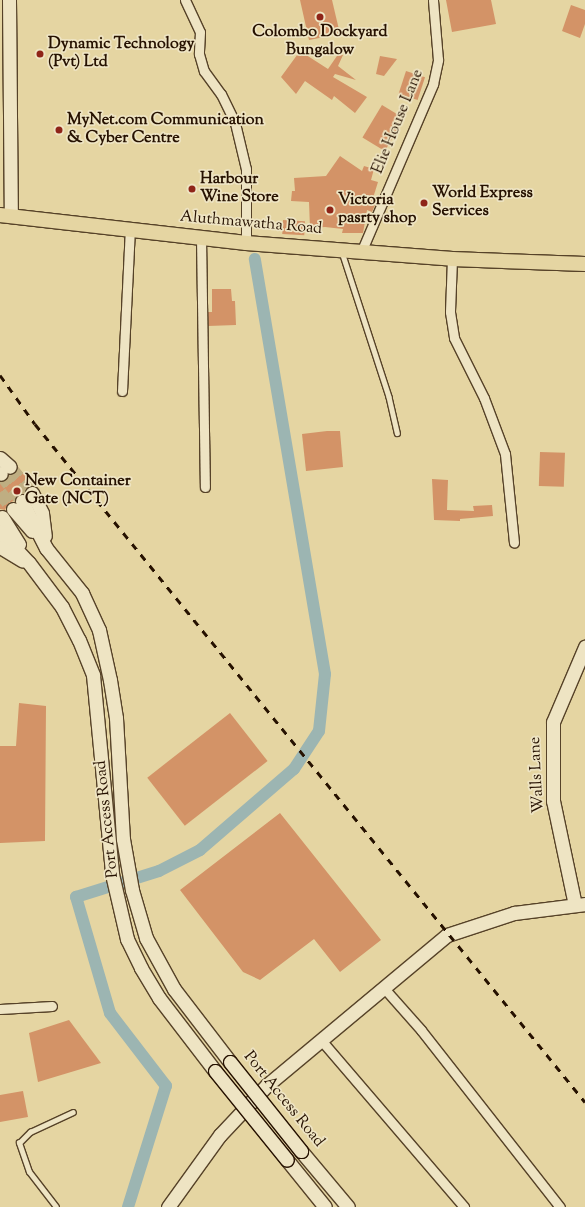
<!DOCTYPE html>
<style>
body{margin:0}
#map{position:relative;width:585px;height:1207px;overflow:hidden;background:#e5d5a2;font-family:"Sorts Mill Goudy",serif}
div>[style]{position:absolute}
.canal>*{height:12px;margin:-6px;padding:0 6px;transform-origin:6px;border-radius:6px;background:#9cb5b2}
.building>*{inset:0;background:#d39367;transform-origin:0 0}
.secondary-tunnel>*{height:13px;margin-top:-6.5px;transform-origin:0;background:repeating-linear-gradient(90deg,#bfae82 0 13px,transparent 0 19px)}
.roads{filter:drop-shadow(1px 0 #564228) drop-shadow(-1px 0 #564228) drop-shadow(0 1px #564228) drop-shadow(0 -1px #564228)}
.lane>*{height:4.5px;margin:-2.25px;padding:0 2.25px;transform-origin:2.25px;border-radius:2.25px;background:#eee4c3}
.street>*{height:9px;margin:-4.5px;padding:0 4.5px;transform-origin:4.5px;border-radius:4.5px;background:#eee4c3}
.secondary>*{height:13px;margin:-6.5px;padding:0 6.5px;transform-origin:6.5px;border-radius:6.5px;background:#eee4c3}
.primary>*{height:14px;margin:-7px;padding:0 7px;transform-origin:7px;border-radius:7px;background:#e5d5a2}
.rail>*{height:3px;margin-top:-1.5px;transform-origin:0;background:repeating-linear-gradient(90deg,#261100 0 7px,transparent 0 14px)}
.bridges{filter:drop-shadow(1px 0 #261100) drop-shadow(-1px 0 #261100) drop-shadow(0 1px #261100) drop-shadow(0 -1px #261100)}
.secondary-bridge>*{height:13px;margin:-6.5px;padding:0 6.5px;transform-origin:6.5px;border-radius:6.5px;background:#eee4c3}
.dots>*{width:11px;height:11px;translate:-50% -50%;box-sizing:border-box;border:2px solid #eee4c3;border-radius:50%}
span{translate:-50% -50%;white-space:nowrap;text-align:center;line-height:1.15;-webkit-text-stroke:3.5px #eee4c3;paint-order:stroke}
.poi-label{font-size:16px;color:#261100;font-weight:700}
.left{translate:0 -50%;text-align:left}
.street-label{font-size:16px;color:#261100}
</style>
<div id="map">
<div class="canal">
<div style="left:128px;top:1207px;width:127px;rotate:-72.6deg"></div>
<div style="left:166px;top:1086px;width:92px;rotate:-127.5deg"></div>
<div style="left:110px;top:1013px;width:121px;rotate:-106.3deg"></div>
<div style="left:76px;top:897px;width:87px;rotate:-17.4deg"></div>
<div style="left:159px;top:871px;width:46px;rotate:-27.1deg"></div>
<div style="left:200px;top:850px;width:124px;rotate:-40.8deg"></div>
<div style="left:294px;top:769px;width:45px;rotate:-56.7deg"></div>
<div style="left:319px;top:731px;width:57px;rotate:-84deg"></div>
<div style="left:325px;top:674px;width:421px;rotate:-99.6deg"></div>
</div>
<div class="building">
<div style="clip-path:polygon(300px 0,332px 0,340px 34px,309px 40px)"></div>
<div style="clip-path:polygon(446px 0,491px 0,496px 24px,452px 32px)"></div>
<div style="clip-path:polygon(571px 5px,585px 10px,585px 24px,580px 38px,562px 31px)"></div>
<div style="clip-path:polygon(300px 51px,328px 69px,339px 53px,343px 55px,338px 66px,356px 80px,335px 74px,333px 77px,367px 97px,355px 113px,334px 96px,332px 100px,305px 81px,296px 94px,281px 77px)"></div>
<div style="clip-path:polygon(380px 56px,397px 59px,384px 76px,376px 74px)"></div>
<div style="left:406px;top:71px;width:20px;height:24px;rotate:18deg"></div>
<div style="left:382px;top:105px;width:26px;height:38px;rotate:31deg"></div>
<div style="clip-path:polygon(340px 156px,362px 171px,364px 166px,374px 169px,371px 180px,378px 182px,373px 198px,377px 200px,372px 212px,367px 210px,363px 233px,342px 233px,343px 229px,325px 227px,310px 228px,309px 202px,291px 201px,292px 191px,295px 191px,294px 178px,326px 176px)"></div>
<div style="left:283px;top:220px;width:22px;height:14px;rotate:3deg"></div>
<div style="clip-path:polygon(212px 289px,231px 289px,232px 301px,235px 301px,236px 325px,208px 326px,208px 312px,212px 312px)"></div>
<div style="clip-path:polygon(327px 431px,340px 431px,343px 467px,306px 471px,302px 434px)"></div>
<div style="left:540px;top:452px;width:25px;height:34px;rotate:2deg"></div>
<div style="clip-path:polygon(18px 467px,33px 485px,26px 488px,24px 494px,18px 494px,14px 501px,8px 503px,5px 510px,0 509px,0 482px,16px 473px)"></div>
<div style="clip-path:polygon(432px 479px,448px 480px,447px 510px,474px 511px,473px 506px,492px 505px,493px 516px,460px 519px,460px 521px,434px 520px)"></div>
<div style="clip-path:polygon(19px 703px,46px 706px,45px 841px,0 843px,0 746px,16px 746px)"></div>
<div style="left:230px;top:713px;width:61px;height:105px;rotate:52deg"></div>
<div style="clip-path:polygon(280px 813px,381px 940px,340px 972px,314px 939px,260px 980px,243px 972px,180px 890px)"></div>
<div style="clip-path:polygon(69px 1020px,101px 1063px,38px 1082px,29px 1033px)"></div>
<div style="clip-path:polygon(23px 1091px,28px 1117px,0 1122px,0 1095px)"></div>
</div>
<div class="secondary-tunnel">
<div style="left:10px;top:467px;width:34px;rotate:50deg"></div>
<div style="left:1px;top:474px;width:34px;rotate:52deg"></div>
<div style="left:0;top:492px;width:21px;rotate:53deg"></div>
</div>
<div class="roads">
<div class="lane">
<div style="left:342px;top:252px;width:152px;rotate:72deg"></div>
<div style="left:389px;top:397px;width:37px;rotate:77deg"></div>
<div style="left:56px;top:1207px;width:44px;rotate:-127.6deg"></div>
<div style="left:29px;top:1172px;width:31px;rotate:-109deg"></div>
<div style="left:19px;top:1143px;width:16px;rotate:-45deg"></div>
<div style="left:30px;top:1132px;width:47px;rotate:-24.9deg"></div>
</div>
<div class="street">
<div style="left:185px;top:0;width:35px;rotate:65deg"></div>
<div style="left:200px;top:32px;width:22px;rotate:93deg"></div>
<div style="left:199px;top:54px;width:18px;rotate:74deg"></div>
<div style="left:204px;top:71px;width:29px;rotate:54deg"></div>
<div style="left:221px;top:94px;width:32px;rotate:64deg"></div>
<div style="left:235px;top:123px;width:47px;rotate:76.6deg"></div>
<div style="left:246px;top:169px;width:74px;rotate:90deg"></div>
<div style="left:201px;top:238px;width:249px;rotate:89.1deg"></div>
<div style="left:362px;top:250px;width:181px;rotate:-66.8deg"></div>
<div style="left:433px;top:84px;width:25px;rotate:-78deg"></div>
<div style="left:438px;top:60px;width:60px;rotate:-94.8deg"></div>
<div style="left:452px;top:259px;width:53px;rotate:92.2deg"></div>
<div style="left:450px;top:312px;width:26px;rotate:81deg"></div>
<div style="left:454px;top:338px;width:67px;rotate:63.4deg"></div>
<div style="left:484px;top:398px;width:60px;rotate:69.4deg"></div>
<div style="left:505px;top:454px;width:89px;rotate:84.2deg"></div>
<div style="left:122px;top:391px;width:162px;rotate:-87.2deg"></div>
<div style="left:383px;top:987px;width:57px;rotate:48.5deg"></div>
<div style="left:421px;top:1030px;width:225px;rotate:51.9deg"></div>
<div style="left:0;top:1009px;width:52px;rotate:-3.3deg"></div>
<div style="left:321px;top:1040px;width:220px;rotate:49.4deg"></div>
</div>
<div class="secondary">
<div style="left:9px;top:0;width:216px;rotate:89.5deg"></div>
<div style="left:0;top:458px;width:13px;rotate:42deg"></div>
<div style="left:0;top:473px;width:1px;rotate:45deg"></div>
<div style="left:32px;top:493px;width:22px;rotate:63deg"></div>
<div style="left:42px;top:513px;width:23px;rotate:83deg"></div>
<div style="left:22px;top:501px;width:53px;rotate:62.9deg"></div>
<div style="left:46px;top:548px;width:58px;rotate:51.3deg"></div>
<div style="left:82px;top:593px;width:41px;rotate:65.3deg"></div>
<div style="left:99px;top:630px;width:51px;rotate:77.6deg"></div>
<div style="left:110px;top:680px;width:38px;rotate:81deg"></div>
<div style="left:116px;top:718px;width:121px;rotate:86.7deg"></div>
<div style="left:123px;top:839px;width:52px;rotate:80deg"></div>
<div style="left:132px;top:890px;width:50px;rotate:73.7deg"></div>
<div style="left:146px;top:938px;width:58px;rotate:61.2deg"></div>
<div style="left:174px;top:989px;width:92px;rotate:52.5deg"></div>
<div style="left:13px;top:509px;width:29px;rotate:49deg"></div>
<div style="left:2px;top:517px;width:32px;rotate:58deg"></div>
<div style="left:0;top:532px;width:42px;rotate:46.9deg"></div>
<div style="left:29px;top:563px;width:55px;rotate:53.1deg"></div>
<div style="left:62px;top:607px;width:37px;rotate:63deg"></div>
<div style="left:79px;top:640px;width:38px;rotate:68deg"></div>
<div style="left:93px;top:675px;width:200px;rotate:84.5deg"></div>
<div style="left:112px;top:874px;width:67px;rotate:77deg"></div>
<div style="left:127px;top:939px;width:32px;rotate:64deg"></div>
<div style="left:141px;top:968px;width:35px;rotate:59deg"></div>
<div style="left:159px;top:998px;width:92px;rotate:52.5deg"></div>
<div style="left:0;top:547px;width:26px;rotate:31deg"></div>
<div style="left:575px;top:905px;width:106px;rotate:-101.9deg"></div>
<div style="left:553px;top:801px;width:79px;rotate:-90deg"></div>
<div style="left:553px;top:722px;width:82px;rotate:-66.9deg"></div>
<div style="left:301px;top:1151px;width:73px;rotate:50deg"></div>
<div style="left:287px;top:1160px;width:60px;rotate:51deg"></div>
<div style="left:168px;top:1207px;width:89px;rotate:-54.2deg"></div>
<div style="left:220px;top:1135px;width:69px;rotate:-46.8deg"></div>
<div style="left:267px;top:1085px;width:234px;rotate:-39.8deg"></div>
<div style="left:447px;top:935px;width:71px;rotate:-18.2deg"></div>
<div style="left:514px;top:913px;width:72px;rotate:-7.2deg"></div>
</div>
<div class="primary">
<div style="left:0;top:215px;width:248px;rotate:6.5deg"></div>
<div style="left:246px;top:243px;width:207px;rotate:4.4deg"></div>
<div style="left:452px;top:259px;width:133px;rotate:2.2deg"></div>
</div>
</div>
<div class="rail">
<div style="left:0;top:375px;width:60px;rotate:54.5deg"></div>
<div style="left:35px;top:424px;width:873px;rotate:50.95deg"></div>
</div>
<div class="bridges">
<div class="secondary-bridge">
<div style="left:230px;top:1062px;width:114px;rotate:51.4deg"></div>
<div style="left:215px;top:1071px;width:114px;rotate:51deg"></div>
</div>
</div>
<div class="dots">
<div style="left:320px;top:17px;background:#8f2418"></div>
<div style="left:40px;top:54px;background:#8f2418"></div>
<div style="left:59px;top:130px;background:#8f2418"></div>
<div style="left:192px;top:189px;background:#8f2418"></div>
<div style="left:424px;top:203px;background:#8f2418"></div>
<div style="left:330px;top:210px;background:#8f2418"></div>
<div style="left:17px;top:491px;background:#8f2418"></div>
</div>
<div class="poi-label">
<span style="left:320px;top:42px">Colombo Dockyard<br>Bungalow</span>
<span class="left" style="left:48px;top:54px">Dynamic Technology<br>(Pvt) Ltd</span>
<span class="left" style="left:67px;top:130px">MyNet.com Communication<br>&amp; Cyber Centre</span>
<span class="left" style="left:200px;top:189px">Harbour<br>Wine Store</span>
<span class="left" style="left:432px;top:203px">World Express<br>Services</span>
<span class="left" style="left:338px;top:210px">Victoria<br>pasrty shop</span>
<span class="left" style="left:25px;top:491px">New Container<br>Gate (NCT)</span>
</div>
<div class="street-label">
<span style="left:399px;top:122px;rotate:-68deg">Elie House Lane</span>
<span style="left:251px;top:224px;rotate:5deg">Aluthmawatha Road</span>
<span style="left:538px;top:775px;rotate:-93deg">Walls Lane</span>
<span style="left:108px;top:819px;rotate:-96deg">Port Access Road</span>
<span style="left:283px;top:1100px;rotate:51deg">Port Access Road</span>
</div>
</div>
